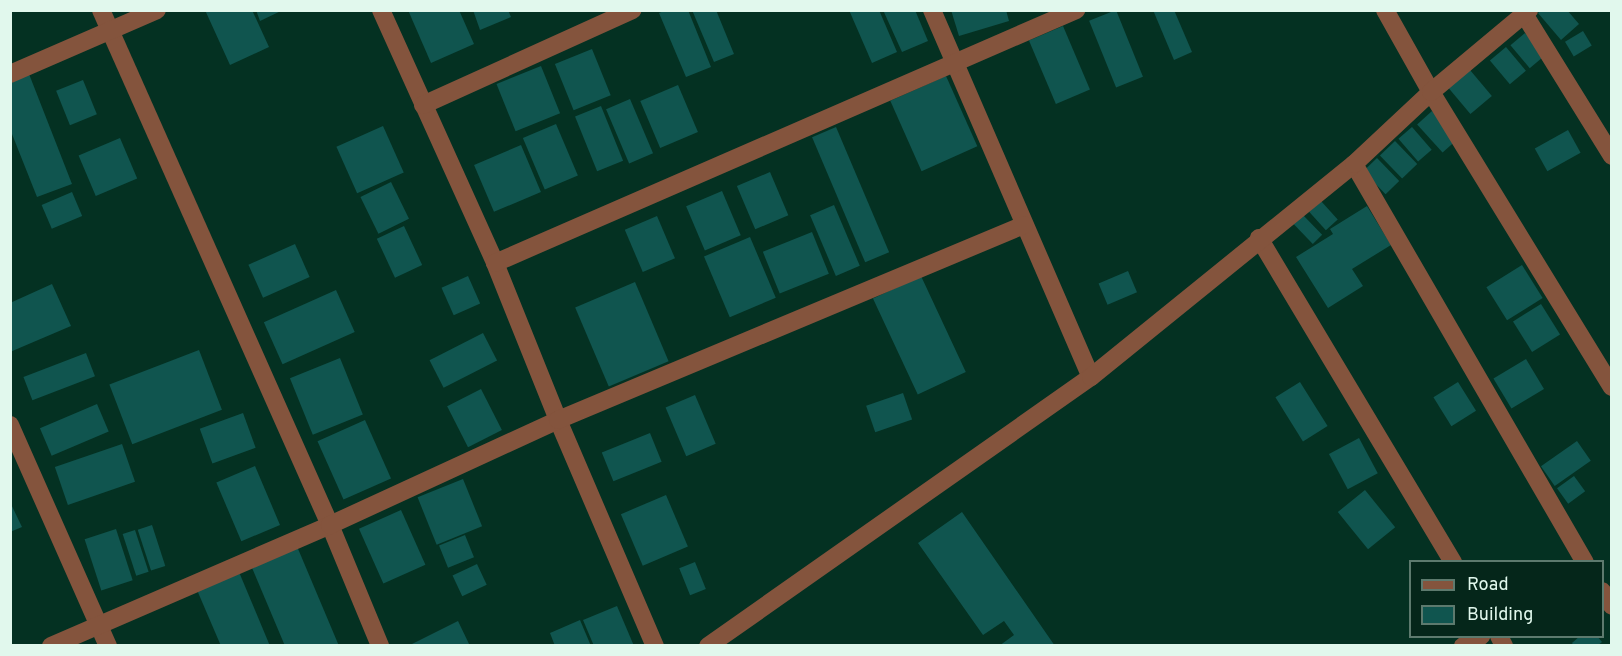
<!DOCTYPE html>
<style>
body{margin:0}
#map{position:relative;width:1622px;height:656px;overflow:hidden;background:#043122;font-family:Overpass,sans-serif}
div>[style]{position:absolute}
.building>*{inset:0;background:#10554f;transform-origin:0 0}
.minor>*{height:18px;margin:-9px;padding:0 9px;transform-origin:9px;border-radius:9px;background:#84543d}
span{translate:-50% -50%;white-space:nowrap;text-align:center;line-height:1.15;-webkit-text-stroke:4.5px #05261a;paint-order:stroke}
.frame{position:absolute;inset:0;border:12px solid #e1f8ed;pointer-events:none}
.legend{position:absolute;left:1409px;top:560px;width:195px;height:78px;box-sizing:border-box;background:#05261a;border:2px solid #5d7a6e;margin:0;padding:8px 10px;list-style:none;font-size:18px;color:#e1f8ed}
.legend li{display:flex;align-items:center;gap:12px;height:30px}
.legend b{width:30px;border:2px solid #5d7a6e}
</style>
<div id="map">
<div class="building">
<div style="clip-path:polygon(205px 10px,252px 10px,269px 47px,230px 65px)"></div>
<div style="clip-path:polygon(256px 10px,283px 10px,260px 21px)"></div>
<div style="clip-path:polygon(408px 10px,459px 10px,474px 44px,431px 63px)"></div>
<div style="clip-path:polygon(473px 10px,508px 10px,511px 17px,480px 30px)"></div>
<div style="clip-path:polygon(666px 10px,688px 10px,711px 67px,686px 77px,659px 13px)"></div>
<div style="clip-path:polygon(692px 10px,716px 10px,734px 54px,714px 62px)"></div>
<div style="clip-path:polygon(849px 10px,879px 10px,897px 52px,872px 63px)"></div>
<div style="clip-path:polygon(883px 10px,915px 10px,928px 41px,902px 52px)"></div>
<div style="clip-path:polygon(951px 10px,1006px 10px,1009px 21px,959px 36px)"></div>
<div style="left:1116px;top:10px;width:72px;height:29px;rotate:68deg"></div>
<div style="clip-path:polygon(1153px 10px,1174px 10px,1192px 52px,1174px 60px)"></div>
<div style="clip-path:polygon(1541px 10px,1567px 10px,1579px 24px,1561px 40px,1538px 13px)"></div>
<div style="left:1063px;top:26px;width:69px;height:37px;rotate:67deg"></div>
<div style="left:1583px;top:31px;width:17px;height:21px;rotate:59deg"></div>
<div style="left:1525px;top:33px;width:30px;height:19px;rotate:50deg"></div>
<div style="left:1506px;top:47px;width:31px;height:21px;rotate:50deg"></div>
<div style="left:592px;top:49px;width:50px;height:40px;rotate:68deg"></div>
<div style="left:541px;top:66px;width:51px;height:48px;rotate:68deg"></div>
<div style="left:1470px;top:70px;width:34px;height:28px;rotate:50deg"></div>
<div style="clip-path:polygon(29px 74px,72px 184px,37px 197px,10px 129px,10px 81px)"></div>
<div style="left:946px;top:76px;width:77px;height:61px;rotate:66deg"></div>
<div style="left:83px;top:80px;width:37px;height:29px;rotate:68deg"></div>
<div style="left:678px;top:85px;width:51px;height:41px;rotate:67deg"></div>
<div style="left:630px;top:99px;width:59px;height:26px;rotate:67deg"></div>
<div style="left:601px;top:106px;width:59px;height:28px;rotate:68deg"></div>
<div style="left:1432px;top:111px;width:38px;height:20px;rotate:48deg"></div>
<div style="left:556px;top:124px;width:56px;height:36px;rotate:67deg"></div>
<div style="left:383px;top:126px;width:51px;height:51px;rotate:66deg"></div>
<div style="left:836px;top:127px;width:136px;height:26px;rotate:67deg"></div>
<div style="left:1412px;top:127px;width:30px;height:18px;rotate:49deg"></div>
<div style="left:1568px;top:130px;width:26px;height:38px;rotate:61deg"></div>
<div style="left:120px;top:138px;width:44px;height:45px;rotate:67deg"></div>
<div style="left:1395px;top:141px;width:32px;height:21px;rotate:46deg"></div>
<div style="left:521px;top:145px;width:51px;height:51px;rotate:67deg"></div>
<div style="left:1377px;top:158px;width:32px;height:19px;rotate:46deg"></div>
<div style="left:770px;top:172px;width:47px;height:36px;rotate:67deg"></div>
<div style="left:391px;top:182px;width:41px;height:34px;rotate:64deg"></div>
<div style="left:722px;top:191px;width:48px;height:39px;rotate:67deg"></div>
<div style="left:72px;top:192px;width:26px;height:33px;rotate:67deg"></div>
<div style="left:1321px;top:201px;width:25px;height:16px;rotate:48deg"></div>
<div style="left:834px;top:205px;width:66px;height:26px;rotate:67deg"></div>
<div style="clip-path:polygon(1367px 206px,1391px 245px,1352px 269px,1363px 286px,1328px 308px,1296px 257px,1333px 234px,1330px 229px)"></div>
<div style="left:1302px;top:214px;width:29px;height:13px;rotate:46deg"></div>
<div style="left:657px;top:216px;width:46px;height:35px;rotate:67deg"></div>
<div style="left:404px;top:226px;width:43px;height:30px;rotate:65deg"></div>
<div style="left:812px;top:232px;width:45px;height:53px;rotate:68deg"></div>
<div style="left:750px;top:237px;width:66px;height:50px;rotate:67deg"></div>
<div style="left:295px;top:244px;width:36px;height:51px;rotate:66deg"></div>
<div style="left:1522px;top:265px;width:39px;height:42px;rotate:58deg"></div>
<div style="left:1128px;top:271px;width:23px;height:32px;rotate:67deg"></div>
<div style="left:468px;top:276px;width:30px;height:29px;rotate:66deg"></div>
<div style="left:921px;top:276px;width:106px;height:53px;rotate:65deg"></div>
<div style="left:635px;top:282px;width:86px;height:65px;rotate:67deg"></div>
<div style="clip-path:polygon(52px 284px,71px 326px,10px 352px,10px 303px)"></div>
<div style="left:336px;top:290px;width:46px;height:79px;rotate:66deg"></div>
<div style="left:1541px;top:304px;width:36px;height:33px;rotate:58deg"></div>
<div style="left:483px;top:333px;width:31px;height:60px;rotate:63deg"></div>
<div style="left:199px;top:350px;width:64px;height:96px;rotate:69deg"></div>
<div style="left:86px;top:353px;width:25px;height:67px;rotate:69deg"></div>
<div style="left:340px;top:358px;width:61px;height:54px;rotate:68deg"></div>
<div style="left:1526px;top:359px;width:35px;height:38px;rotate:59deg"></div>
<div style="left:1300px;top:382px;width:52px;height:29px;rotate:58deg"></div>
<div style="left:1458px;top:382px;width:34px;height:29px;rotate:58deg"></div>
<div style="left:481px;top:389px;width:46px;height:38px;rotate:63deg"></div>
<div style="left:903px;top:393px;width:28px;height:39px;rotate:71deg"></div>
<div style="left:695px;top:395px;width:53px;height:32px;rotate:67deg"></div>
<div style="left:97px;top:404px;width:30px;height:62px;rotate:67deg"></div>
<div style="left:243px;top:413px;width:37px;height:46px;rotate:70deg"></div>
<div style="left:365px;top:420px;width:64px;height:52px;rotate:66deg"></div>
<div style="left:650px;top:433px;width:31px;height:52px;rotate:68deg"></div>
<div style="left:1359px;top:438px;width:40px;height:34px;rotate:62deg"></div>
<div style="left:1577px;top:441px;width:24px;height:44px;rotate:55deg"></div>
<div style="left:122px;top:444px;width:40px;height:71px;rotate:71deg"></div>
<div style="left:255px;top:466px;width:64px;height:42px;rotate:67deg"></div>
<div style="left:1574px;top:476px;width:19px;height:21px;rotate:54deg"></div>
<div style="left:463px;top:479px;width:51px;height:49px;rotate:68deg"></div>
<div style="left:1365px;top:490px;width:48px;height:35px;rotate:51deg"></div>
<div style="left:666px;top:495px;width:56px;height:49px;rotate:67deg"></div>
<div style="clip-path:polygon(10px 502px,22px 527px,10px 532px)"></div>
<div style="left:401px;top:510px;width:60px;height:46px;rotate:66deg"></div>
<div style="clip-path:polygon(962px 512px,1055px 646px,999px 646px,1014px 635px,1004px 621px,983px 635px,918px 543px)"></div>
<div style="left:152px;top:525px;width:43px;height:15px;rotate:72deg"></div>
<div style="left:116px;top:529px;width:54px;height:33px;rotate:72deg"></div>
<div style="left:135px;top:530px;width:44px;height:13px;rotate:72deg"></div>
<div style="left:465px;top:535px;width:24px;height:28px;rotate:68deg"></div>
<div style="clip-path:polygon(296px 544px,339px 646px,285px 646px,250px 563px)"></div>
<div style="left:695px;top:562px;width:29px;height:17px;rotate:68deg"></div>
<div style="left:477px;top:564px;width:23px;height:27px;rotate:65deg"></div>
<div style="clip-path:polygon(239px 572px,270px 646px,221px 646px,197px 590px)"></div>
<div style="clip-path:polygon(617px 606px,634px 646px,594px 646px,583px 620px)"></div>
<div style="clip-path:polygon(580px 620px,591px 646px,555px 646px,550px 633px)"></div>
<div style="clip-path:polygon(458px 621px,470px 646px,408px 646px)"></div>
<div style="clip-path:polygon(1580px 636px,1597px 636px,1602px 642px,1597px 646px,1574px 646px,1572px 643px)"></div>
</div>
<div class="minor">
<div style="left:101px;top:10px;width:564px;rotate:66.03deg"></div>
<div style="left:330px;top:525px;width:131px;rotate:67.5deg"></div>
<div style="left:381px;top:10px;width:277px;rotate:65.7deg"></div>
<div style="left:495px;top:263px;width:169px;rotate:68.1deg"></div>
<div style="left:558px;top:420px;width:246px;rotate:66.8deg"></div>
<div style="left:932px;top:10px;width:400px;rotate:66.6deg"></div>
<div style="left:1385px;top:10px;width:94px;rotate:60.7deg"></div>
<div style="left:1431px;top:92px;width:346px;rotate:58.5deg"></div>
<div style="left:1524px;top:14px;width:167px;rotate:58.2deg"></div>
<div style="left:10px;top:74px;width:160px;rotate:-23.5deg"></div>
<div style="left:423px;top:105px;width:230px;rotate:-24.4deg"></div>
<div style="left:1354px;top:164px;width:460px;rotate:59.9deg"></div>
<div style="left:1259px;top:238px;width:378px;rotate:59.1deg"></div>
<div style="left:495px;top:263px;width:634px;rotate:-23.53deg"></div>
<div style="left:10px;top:425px;width:242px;rotate:66.1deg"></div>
<div style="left:1602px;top:591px;width:18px;rotate:56deg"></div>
<div style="left:1499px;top:636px;width:11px;rotate:63deg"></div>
<div style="left:51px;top:646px;width:304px;rotate:-23.4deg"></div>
<div style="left:330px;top:525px;width:251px;rotate:-24.7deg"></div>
<div style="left:558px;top:420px;width:505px;rotate:-22.71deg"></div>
<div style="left:708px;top:646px;width:468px;rotate:-35.1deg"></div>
<div style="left:1091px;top:377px;width:338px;rotate:-39deg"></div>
<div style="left:1354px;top:164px;width:105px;rotate:-43.1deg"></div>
<div style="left:1431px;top:92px;width:128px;rotate:-39.9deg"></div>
<div style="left:1463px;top:646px;width:21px;rotate:-29deg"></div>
</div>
<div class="frame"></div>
<ul class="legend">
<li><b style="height:8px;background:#84543d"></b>Road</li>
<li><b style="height:16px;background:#10554f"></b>Building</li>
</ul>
</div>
